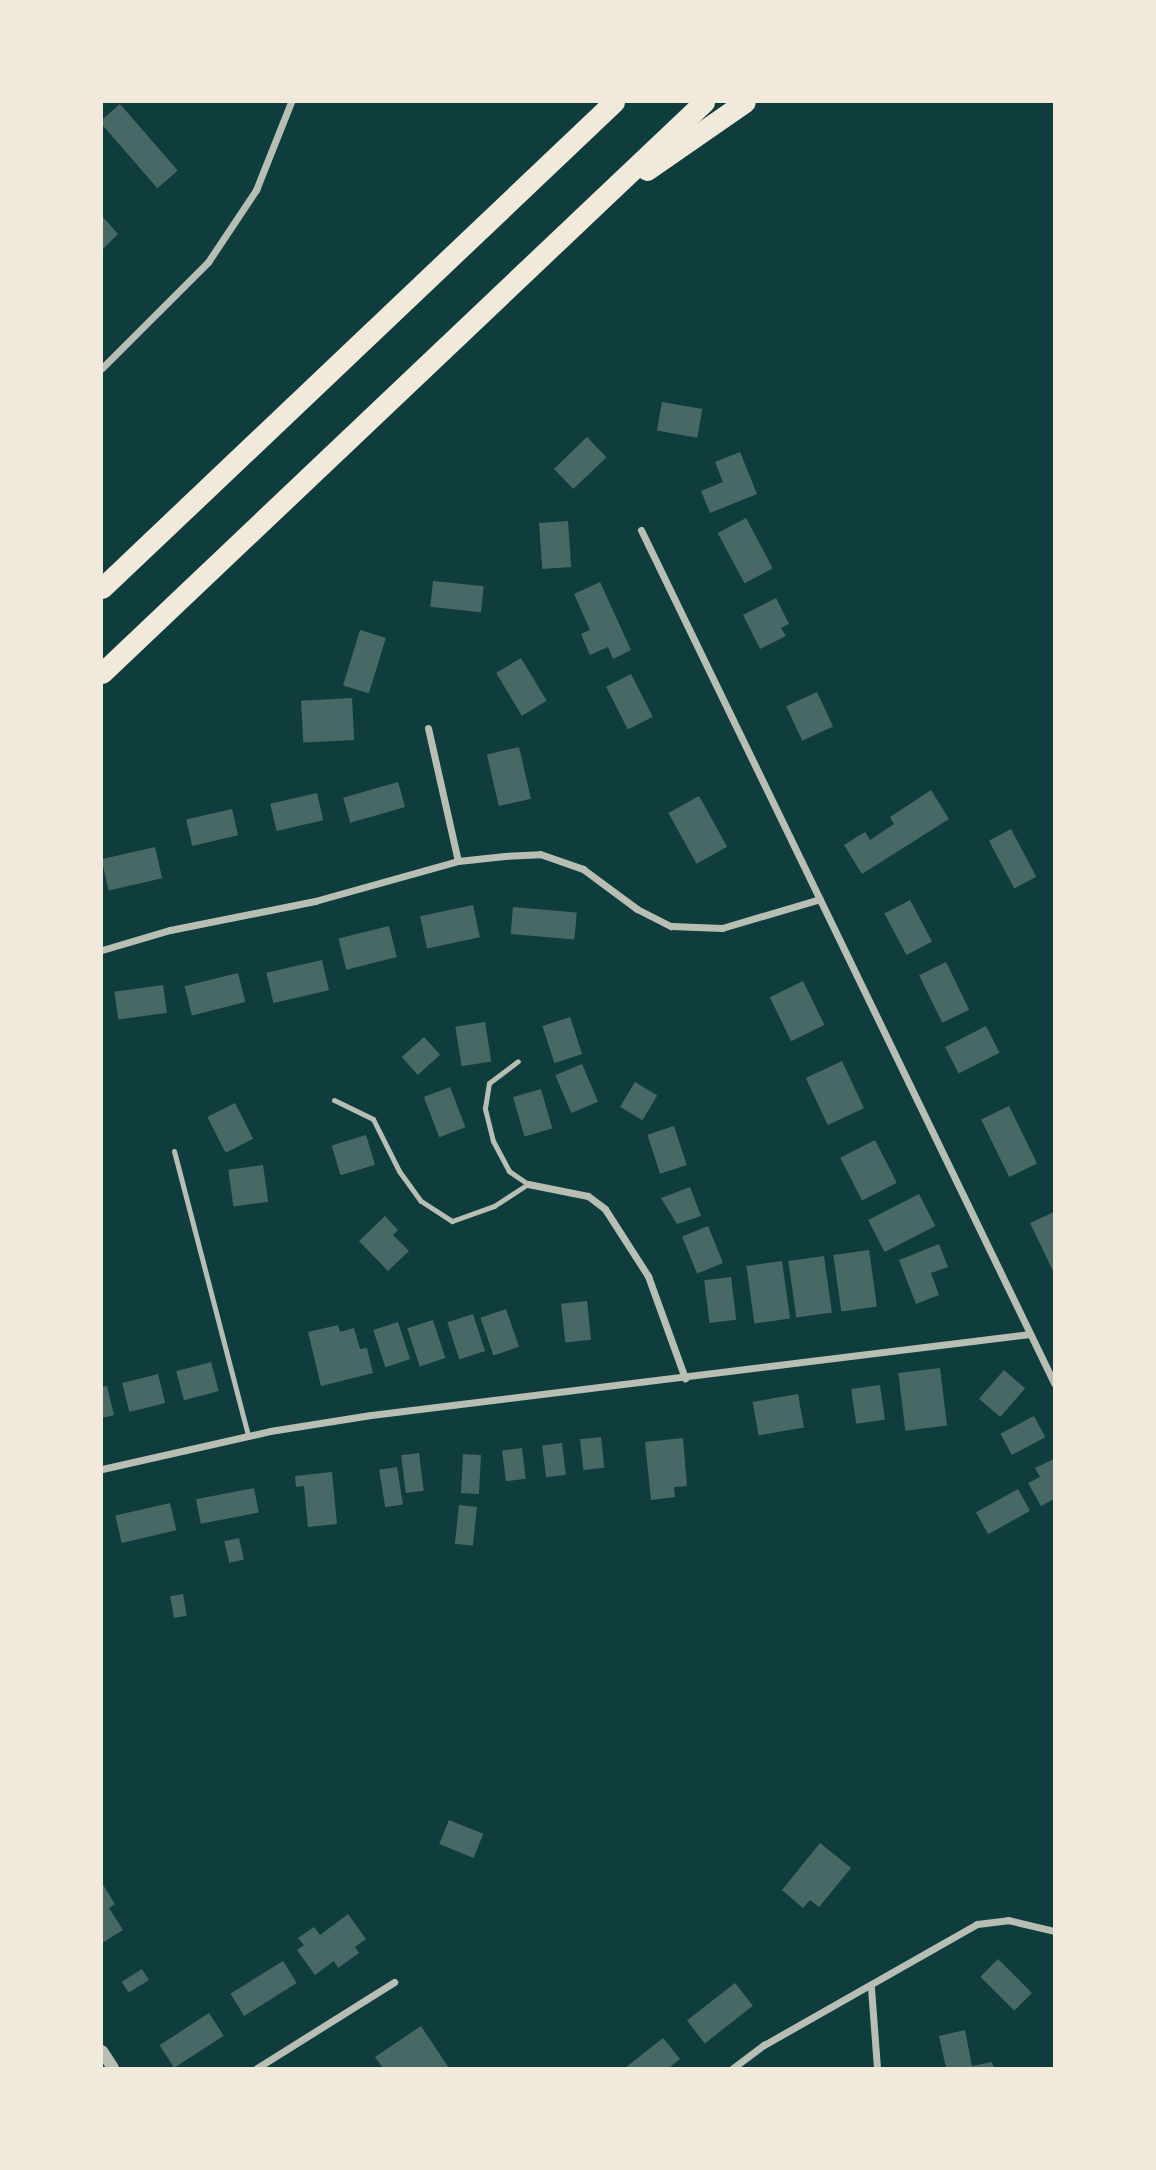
<!DOCTYPE html>
<style>
body{margin:0}
#map{position:relative;width:1156px;height:2170px;overflow:hidden;background:#0f3d3e;font-family:Barlow,sans-serif}
div>[style]{position:absolute}
.building>*{inset:0;background:#486865;transform-origin:0 0}
.service>*{height:5px;margin:-2.5px;padding:0 2.5px;transform-origin:2.5px;border-radius:2.5px;background:#b8beb3}
.minor>*{height:7px;margin:-3.5px;padding:0 3.5px;transform-origin:3.5px;border-radius:3.5px;background:#b8beb3}
.tertiary>*{height:12px;margin:-6px;padding:0 6px;transform-origin:6px;border-radius:6px;background:#b8beb3}
.motorway>*{height:21px;margin:-10.5px;padding:0 10.5px;transform-origin:10.5px;border-radius:10.5px;background:#f1e9da}
span{translate:-50% -50%;white-space:nowrap;text-align:center;line-height:1.15;-webkit-text-stroke:7px #f1e9da;paint-order:stroke}
.frame{position:absolute;inset:0;border:103px solid #f1e9da;pointer-events:none}
</style>
<div id="map">
<div class="building">
<div style="left:120px;top:104px;width:88px;height:27px;rotate:49deg"></div>
<div style="clip-path:polygon(102px 216px,118px 234px,102px 250px)"></div>
<div style="left:662px;top:402px;width:41px;height:29px;rotate:10deg"></div>
<div style="left:587px;top:437px;width:28px;height:46px;rotate:46deg"></div>
<div style="clip-path:polygon(740px 452px,757px 494px,710px 513px,701px 491px,723px 482px,715px 462px)"></div>
<div style="left:746px;top:518px;width:57px;height:32px;rotate:62deg"></div>
<div style="left:568px;top:521px;width:46px;height:29px;rotate:86deg"></div>
<div style="left:433px;top:581px;width:51px;height:26px;rotate:6deg"></div>
<div style="clip-path:polygon(600px 582px,631px 650px,613px 659px,608px 647px,590px 655px,581px 634px,590px 630px,574px 594px)"></div>
<div style="clip-path:polygon(776px 598px,789px 624px,781px 628px,786px 636px,760px 649px,743px 615px)"></div>
<div style="left:360px;top:630px;width:27px;height:58px;rotate:17deg"></div>
<div style="left:521px;top:658px;width:50px;height:29px;rotate:59deg"></div>
<div style="left:631px;top:674px;width:48px;height:28px;rotate:63deg"></div>
<div style="left:817px;top:692px;width:38px;height:34px;rotate:65deg"></div>
<div style="left:352px;top:698px;width:42px;height:51px;rotate:87deg"></div>
<div style="left:519px;top:747px;width:53px;height:33px;rotate:77deg"></div>
<div style="left:398px;top:782px;width:26px;height:57px;rotate:74deg"></div>
<div style="clip-path:polygon(931px 790px,949px 819px,862px 874px,844px 845px,865px 832px,870px 840px,894px 824px,890px 817px)"></div>
<div style="left:317px;top:793px;width:28px;height:48px;rotate:77deg"></div>
<div style="left:699px;top:796px;width:58px;height:35px;rotate:61deg"></div>
<div style="left:232px;top:809px;width:27px;height:47px;rotate:77deg"></div>
<div style="left:1011px;top:829px;width:54px;height:25px;rotate:62deg"></div>
<div style="left:155px;top:847px;width:32px;height:55px;rotate:77deg"></div>
<div style="left:910px;top:900px;width:47px;height:29px;rotate:62deg"></div>
<div style="left:473px;top:905px;width:33px;height:54px;rotate:78deg"></div>
<div style="left:513px;top:907px;width:64px;height:27px;rotate:5deg"></div>
<div style="left:389px;top:926px;width:32px;height:52px;rotate:76deg"></div>
<div style="left:322px;top:960px;width:31px;height:57px;rotate:77deg"></div>
<div style="left:946px;top:962px;width:53px;height:30px;rotate:64deg"></div>
<div style="left:238px;top:973px;width:30px;height:55px;rotate:76deg"></div>
<div style="left:803px;top:981px;width:49px;height:37px;rotate:64deg"></div>
<div style="left:163px;top:985px;width:28px;height:49px;rotate:82deg"></div>
<div style="left:570px;top:1017px;width:39px;height:29px;rotate:72deg"></div>
<div style="left:485px;top:1022px;width:40px;height:30px;rotate:81deg"></div>
<div style="left:986px;top:1026px;width:30px;height:46px;rotate:63deg"></div>
<div style="left:424px;top:1037px;width:24px;height:30px;rotate:48deg"></div>
<div style="left:842px;top:1061px;width:52px;height:40px;rotate:65deg"></div>
<div style="left:582px;top:1064px;width:41px;height:29px;rotate:67deg"></div>
<div style="left:635px;top:1082px;width:26px;height:29px;rotate:31deg"></div>
<div style="left:450px;top:1087px;width:43px;height:28px;rotate:69deg"></div>
<div style="left:541px;top:1089px;width:41px;height:29px;rotate:74deg"></div>
<div style="left:235px;top:1103px;width:40px;height:31px;rotate:63deg"></div>
<div style="left:1009px;top:1106px;width:64px;height:31px;rotate:64deg"></div>
<div style="left:674px;top:1126px;width:41px;height:28px;rotate:72deg"></div>
<div style="left:366px;top:1135px;width:31px;height:36px;rotate:73deg"></div>
<div style="left:875px;top:1140px;width:48px;height:39px;rotate:63deg"></div>
<div style="left:263px;top:1165px;width:37px;height:35px;rotate:82deg"></div>
<div style="clip-path:polygon(690px 1187px,701px 1216px,677px 1224px,661px 1198px)"></div>
<div style="left:919px;top:1194px;width:36px;height:57px;rotate:63deg"></div>
<div style="clip-path:polygon(1054px 1212px,1054px 1273px,1030px 1223px)"></div>
<div style="clip-path:polygon(385px 1216px,398px 1230px,393px 1235px,409px 1251px,388px 1271px,359px 1241px)"></div>
<div style="left:708px;top:1226px;width:40px;height:28px;rotate:68deg"></div>
<div style="clip-path:polygon(939px 1244px,948px 1267px,931px 1273px,939px 1295px,916px 1304px,899px 1260px)"></div>
<div style="left:869px;top:1250px;width:57px;height:36px;rotate:82deg"></div>
<div style="left:824px;top:1256px;width:57px;height:36px;rotate:82deg"></div>
<div style="left:782px;top:1261px;width:58px;height:36px;rotate:82deg"></div>
<div style="left:731px;top:1277px;width:43px;height:27px;rotate:83deg"></div>
<div style="left:587px;top:1301px;width:39px;height:26px;rotate:84deg"></div>
<div style="left:506px;top:1309px;width:40px;height:27px;rotate:71deg"></div>
<div style="left:473px;top:1314px;width:39px;height:27px;rotate:72deg"></div>
<div style="left:433px;top:1320px;width:40px;height:27px;rotate:72deg"></div>
<div style="left:398px;top:1322px;width:39px;height:26px;rotate:72deg"></div>
<div style="clip-path:polygon(338px 1325px,340px 1332px,354px 1328px,360px 1349px,367px 1348px,373px 1373px,321px 1386px,308px 1332px)"></div>
<div style="left:211px;top:1362px;width:30px;height:36px;rotate:75deg"></div>
<div style="left:940px;top:1368px;width:58px;height:42px;rotate:83deg"></div>
<div style="left:1004px;top:1370px;width:28px;height:38px;rotate:41deg"></div>
<div style="left:158px;top:1374px;width:30px;height:37px;rotate:76deg"></div>
<div style="left:880px;top:1385px;width:35px;height:29px;rotate:82deg"></div>
<div style="clip-path:polygon(107px 1386px,114px 1415px,102px 1418px,102px 1387px)"></div>
<div style="left:798px;top:1394px;width:34px;height:46px;rotate:80deg"></div>
<div style="left:1034px;top:1416px;width:24px;height:38px;rotate:62deg"></div>
<div style="left:601px;top:1437px;width:31px;height:21px;rotate:84deg"></div>
<div style="clip-path:polygon(683px 1438px,687px 1486px,674px 1487px,675px 1497px,651px 1500px,645px 1442px)"></div>
<div style="left:562px;top:1443px;width:32px;height:20px;rotate:83deg"></div>
<div style="left:522px;top:1448px;width:31px;height:20px;rotate:83deg"></div>
<div style="left:419px;top:1453px;width:38px;height:18px;rotate:83deg"></div>
<div style="left:463px;top:1454px;width:18px;height:39px;rotate:3deg"></div>
<div style="clip-path:polygon(1054px 1459px,1054px 1499px,1041px 1506px,1028px 1483px,1040px 1477px,1035px 1468px)"></div>
<div style="left:397px;top:1467px;width:38px;height:18px;rotate:81deg"></div>
<div style="clip-path:polygon(332px 1472px,337px 1524px,308px 1527px,304px 1486px,296px 1487px,295px 1476px)"></div>
<div style="left:254px;top:1488px;width:25px;height:59px;rotate:79deg"></div>
<div style="left:1018px;top:1489px;width:25px;height:48px;rotate:61deg"></div>
<div style="left:170px;top:1503px;width:28px;height:56px;rotate:77deg"></div>
<div style="left:459px;top:1505px;width:18px;height:39px;rotate:6deg"></div>
<div style="left:239px;top:1538px;width:22px;height:15px;rotate:77deg"></div>
<div style="left:183px;top:1594px;width:22px;height:13px;rotate:80deg"></div>
<div style="left:449px;top:1820px;width:37px;height:26px;rotate:22deg"></div>
<div style="clip-path:polygon(820px 1843px,851px 1868px,819px 1907px,810px 1900px,803px 1908px,782px 1890px)"></div>
<div style="clip-path:polygon(102px 1883px,115px 1904px,109px 1908px,123px 1930px,102px 1943px)"></div>
<div style="clip-path:polygon(348px 1914px,366px 1939px,355px 1947px,359px 1953px,338px 1968px,334px 1961px,315px 1975px,297px 1950px,304px 1945px,298px 1938px,314px 1927px,320px 1935px)"></div>
<div style="left:998px;top:1959px;width:48px;height:25px;rotate:45deg"></div>
<div style="left:283px;top:1961px;width:26px;height:62px;rotate:58deg"></div>
<div style="left:142px;top:1969px;width:13px;height:24px;rotate:58deg"></div>
<div style="left:735px;top:1983px;width:29px;height:61px;rotate:52deg"></div>
<div style="left:209px;top:2013px;width:27px;height:59px;rotate:57deg"></div>
<div style="clip-path:polygon(421px 2026px,449px 2068px,383px 2068px,375px 2057px)"></div>
<div style="clip-path:polygon(965px 2030px,972px 2066px,992px 2062px,994px 2068px,946px 2068px,939px 2036px)"></div>
<div style="clip-path:polygon(663px 2038px,680px 2059px,669px 2068px,625px 2068px)"></div>
</div>
<div class="service">
<div style="left:334px;top:1100px;width:43px;rotate:26deg"></div>
<div style="left:373px;top:1119px;width:58px;rotate:63.4deg"></div>
<div style="left:399px;top:1171px;width:37px;rotate:54deg"></div>
<div style="left:421px;top:1201px;width:37px;rotate:33deg"></div>
<div style="left:452px;top:1221px;width:45px;rotate:-19.7deg"></div>
<div style="left:494px;top:1206px;width:40px;rotate:-32.9deg"></div>
<div style="left:528px;top:1184px;width:23px;rotate:-146deg"></div>
<div style="left:509px;top:1171px;width:34px;rotate:-118deg"></div>
<div style="left:493px;top:1141px;width:34px;rotate:-104deg"></div>
<div style="left:485px;top:1108px;width:25px;rotate:-81deg"></div>
<div style="left:489px;top:1083px;width:36px;rotate:-37deg"></div>
<div style="left:174px;top:1151px;width:294px;rotate:75.4deg"></div>
</div>
<div class="minor">
<div style="left:102px;top:368px;width:150px;rotate:-45deg"></div>
<div style="left:208px;top:262px;width:87px;rotate:-56.3deg"></div>
<div style="left:256px;top:190px;width:95px;rotate:-68.3deg"></div>
<div style="left:641px;top:530px;width:948px;rotate:64.16deg"></div>
<div style="left:428px;top:728px;width:136px;rotate:77.3deg"></div>
<div style="left:102px;top:950px;width:71px;rotate:-16.4deg"></div>
<div style="left:170px;top:930px;width:148px;rotate:-11.3deg"></div>
<div style="left:315px;top:901px;width:148px;rotate:-15.6deg"></div>
<div style="left:458px;top:861px;width:47px;rotate:-6.1deg"></div>
<div style="left:505px;top:856px;width:35px;rotate:-3deg"></div>
<div style="left:540px;top:854px;width:46px;rotate:19.2deg"></div>
<div style="left:583px;top:869px;width:67px;rotate:36.5deg"></div>
<div style="left:637px;top:909px;width:38px;rotate:27deg"></div>
<div style="left:671px;top:926px;width:51px;rotate:2.2deg"></div>
<div style="left:722px;top:928px;width:102px;rotate:-16.5deg"></div>
<div style="left:528px;top:1184px;width:61px;rotate:11.3deg"></div>
<div style="left:588px;top:1196px;width:21px;rotate:37deg"></div>
<div style="left:605px;top:1209px;width:80px;rotate:57.3deg"></div>
<div style="left:648px;top:1276px;width:109px;rotate:70.1deg"></div>
<div style="left:102px;top:1469px;width:172px;rotate:-12.7deg"></div>
<div style="left:270px;top:1431px;width:102px;rotate:-9deg"></div>
<div style="left:371px;top:1415px;width:664px;rotate:-7.01deg"></div>
<div style="left:871px;top:1988px;width:80px;rotate:85.7deg"></div>
<div style="left:257px;top:2068px;width:162px;rotate:-32.1deg"></div>
<div style="left:733px;top:2068px;width:39px;rotate:-37deg"></div>
<div style="left:764px;top:2045px;width:245px;rotate:-29.6deg"></div>
<div style="left:977px;top:1924px;width:31px;rotate:-7deg"></div>
<div style="left:1008px;top:1920px;width:47px;rotate:13.4deg"></div>
</div>
<div class="tertiary">
<div style="left:102px;top:2051px;width:20px;rotate:57deg"></div>
</div>
<div class="motorway">
<div style="left:647px;top:170px;width:119px;rotate:-34.8deg"></div>
<div style="left:102px;top:588px;width:706px;rotate:-43.51deg"></div>
<div style="left:102px;top:673px;width:830px;rotate:-43.49deg"></div>
</div>
<div class="frame"></div>
</div>
